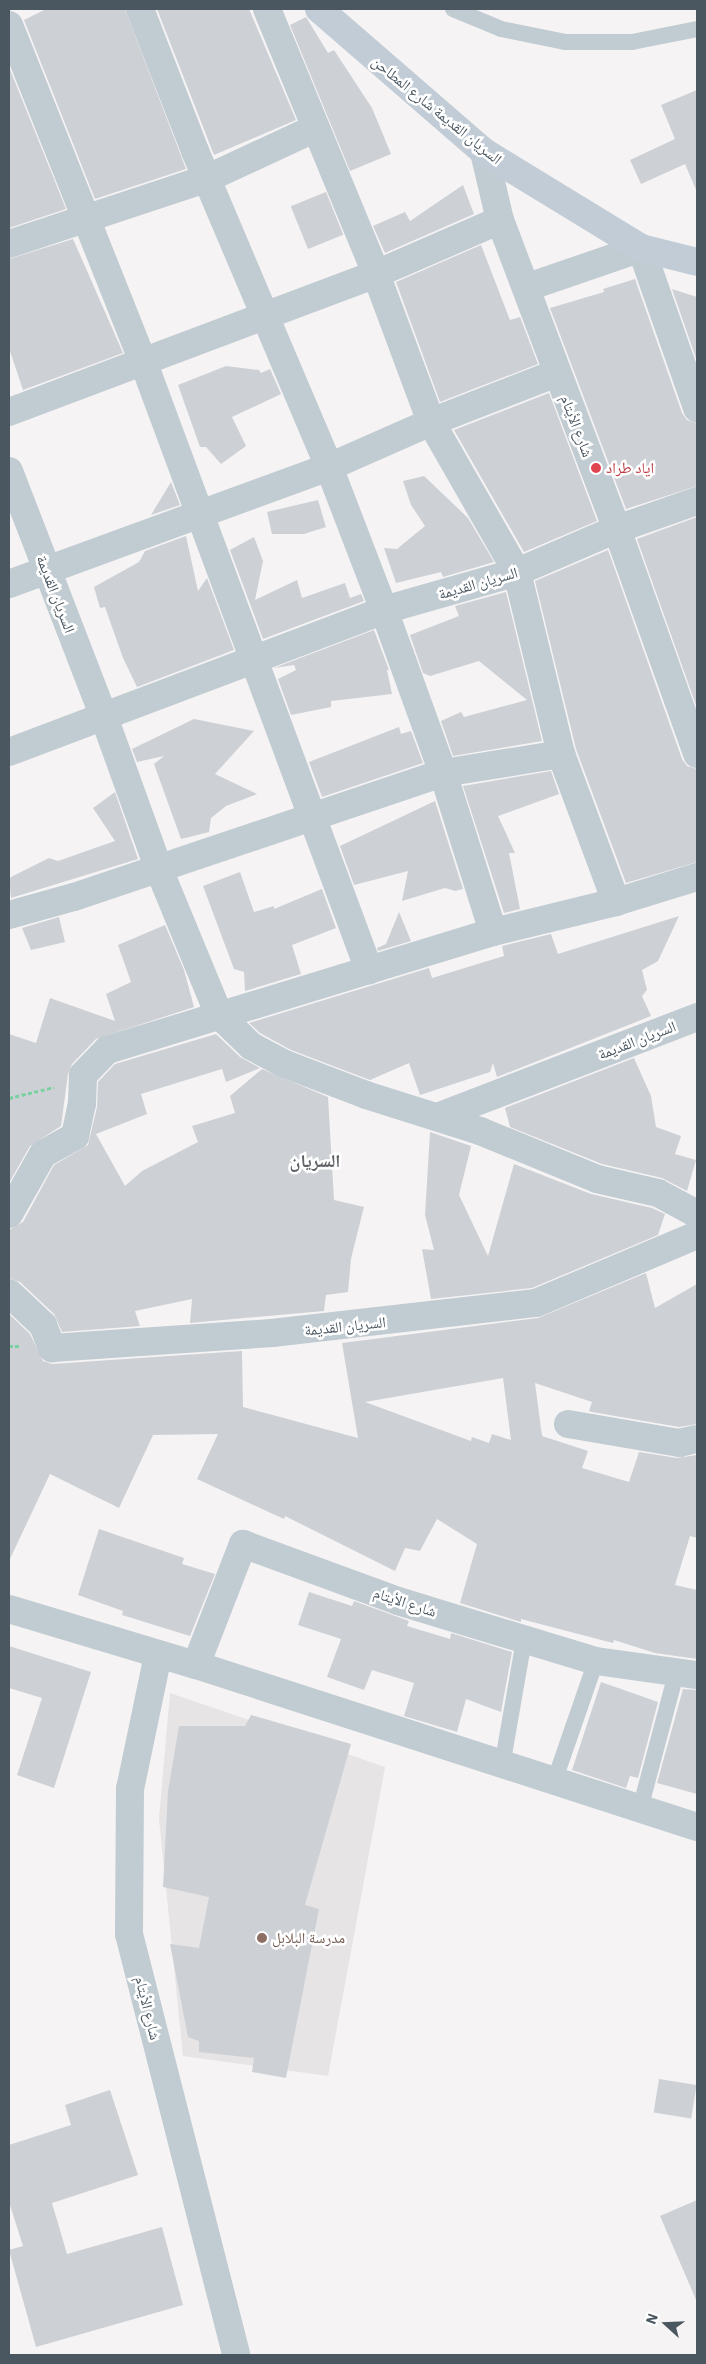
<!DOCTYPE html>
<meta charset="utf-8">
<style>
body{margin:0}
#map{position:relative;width:706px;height:2364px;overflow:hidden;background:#f5f3f3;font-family:"IBM Plex Sans","Noto Naskh Arabic",sans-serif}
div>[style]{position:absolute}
.education>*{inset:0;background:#e6e4e5}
.building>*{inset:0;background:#cdd0d5;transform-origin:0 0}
.path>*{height:3px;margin-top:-1.5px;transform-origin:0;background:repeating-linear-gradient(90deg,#79d1a1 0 4px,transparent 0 6.5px)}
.lane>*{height:16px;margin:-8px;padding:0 8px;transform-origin:8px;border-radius:8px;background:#c1cbd2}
.street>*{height:28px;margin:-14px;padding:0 14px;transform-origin:14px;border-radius:14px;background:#c1cbd2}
.secondary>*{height:28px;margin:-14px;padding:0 14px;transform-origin:14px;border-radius:14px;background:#c1ccd6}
.dots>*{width:14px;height:14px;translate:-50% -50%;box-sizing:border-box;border:2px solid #fff;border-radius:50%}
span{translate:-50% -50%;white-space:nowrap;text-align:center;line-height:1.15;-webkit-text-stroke:5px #fff;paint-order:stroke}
.street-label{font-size:15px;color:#4a5761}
.health-label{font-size:15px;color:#be3a42}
.left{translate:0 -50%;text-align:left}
.education-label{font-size:15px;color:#785e54}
.quarter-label{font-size:18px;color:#5f6368;font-weight:700}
.frame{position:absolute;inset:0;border:10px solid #4a5761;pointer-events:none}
.north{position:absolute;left:641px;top:2299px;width:50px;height:50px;-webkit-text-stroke:4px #fff;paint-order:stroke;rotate:290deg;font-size:14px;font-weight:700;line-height:20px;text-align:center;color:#4a5761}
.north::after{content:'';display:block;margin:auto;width:18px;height:22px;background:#4a5761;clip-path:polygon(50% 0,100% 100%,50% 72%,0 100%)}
</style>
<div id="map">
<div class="education">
<div style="clip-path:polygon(170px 1693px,385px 1767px,328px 2076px,183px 2056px,159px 1819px)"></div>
</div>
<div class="building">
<div style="clip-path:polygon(46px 9px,125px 9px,186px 169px,95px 199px,24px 20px)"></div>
<div style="clip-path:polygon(157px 9px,249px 9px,296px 120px,214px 155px)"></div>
<div style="clip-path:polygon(306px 17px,328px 53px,334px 50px,372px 108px,391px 154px,350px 171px,290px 25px)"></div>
<div style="clip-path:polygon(9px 67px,66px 209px,9px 228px)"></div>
<div style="clip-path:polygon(697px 90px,697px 192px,685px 164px,641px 184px,630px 160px,675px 139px,661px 105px)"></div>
<div style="clip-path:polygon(463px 185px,474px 214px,385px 253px,373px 226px,405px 212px,410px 221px)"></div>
<div style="left:326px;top:192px;width:46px;height:38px;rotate:68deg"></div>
<div style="clip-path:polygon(73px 239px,123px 353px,23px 390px,9px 348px,9px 259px)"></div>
<div style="clip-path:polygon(481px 245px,510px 320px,520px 317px,538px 364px,440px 402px,396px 282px)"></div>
<div style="clip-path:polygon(635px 279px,682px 413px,687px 420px,697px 423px,697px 486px,626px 509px,550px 308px,604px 292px,603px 289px)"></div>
<div style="clip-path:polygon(672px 289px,697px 297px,697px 361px)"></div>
<div style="clip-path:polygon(226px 366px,259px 370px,261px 373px,270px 369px,281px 394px,232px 417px,246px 446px,221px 464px,206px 447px,200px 447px,178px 385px)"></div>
<div style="clip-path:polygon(549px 393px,597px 521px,524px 552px,454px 430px)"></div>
<div style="clip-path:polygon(424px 476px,468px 518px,494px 562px,443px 577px,441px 572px,396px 583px,384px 548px,397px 549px,425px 526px,411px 505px,403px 481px)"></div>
<div style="clip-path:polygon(171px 482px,180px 505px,151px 515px)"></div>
<div style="clip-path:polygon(318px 500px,326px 527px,304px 534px,272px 534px,267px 512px)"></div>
<div style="clip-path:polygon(697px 517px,697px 708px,637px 539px)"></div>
<div style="clip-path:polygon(186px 536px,198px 591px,207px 578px,234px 650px,137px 687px,123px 658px,105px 607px,100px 608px,94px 587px,139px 562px,145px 551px)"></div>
<div style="clip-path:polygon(254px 537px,263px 561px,255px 600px,297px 580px,302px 598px,345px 583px,350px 598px,361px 594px,364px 601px,263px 639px,230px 550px)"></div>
<div style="clip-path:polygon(608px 550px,682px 759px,687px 766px,697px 769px,697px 862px,626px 883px,576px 749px,535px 581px)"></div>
<div style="clip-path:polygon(506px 592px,542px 741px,453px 756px,441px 721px,461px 712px,464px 717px,527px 700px,479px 661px,430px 676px,423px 673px,410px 635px,459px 616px,455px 606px)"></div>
<div style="clip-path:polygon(374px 630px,389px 670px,387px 670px,392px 694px,331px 701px,331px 707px,291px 715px,278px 679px,296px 670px,294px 665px,274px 668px)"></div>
<div style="clip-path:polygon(194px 719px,254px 731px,215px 774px,257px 794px,226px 806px,211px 818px,209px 832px,181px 839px,154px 764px,164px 756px,137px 762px,132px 749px)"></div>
<div style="clip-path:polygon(399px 727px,401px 734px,411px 731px,423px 763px,322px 797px,309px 762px)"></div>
<div style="clip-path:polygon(551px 771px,559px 794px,498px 816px,515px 853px,509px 853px,520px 909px,504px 913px,463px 786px)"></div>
<div style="clip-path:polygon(115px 792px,138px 859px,11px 898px,9px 878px,49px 858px,58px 861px,115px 841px,93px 808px)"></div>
<div style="clip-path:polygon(435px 801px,463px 889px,455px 891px,445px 888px,402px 901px,408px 871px,354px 885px,340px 846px)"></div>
<div style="clip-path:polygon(240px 872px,254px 912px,274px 906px,274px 909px,322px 889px,336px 928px,292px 945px,301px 974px,245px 991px,244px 972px,234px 969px,203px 886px)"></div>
<div style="clip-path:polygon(399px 912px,411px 941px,378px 951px,377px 948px,386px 944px)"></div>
<div style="clip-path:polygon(679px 916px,658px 961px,642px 970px,647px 990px,642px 996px,651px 1016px,497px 1077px,493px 1063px,490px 1072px,420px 1095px,409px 1063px,370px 1080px,291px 1050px,260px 1033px,249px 1023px,429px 968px,432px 978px,504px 956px,502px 946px,551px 934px,558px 954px)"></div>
<div style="clip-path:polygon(59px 917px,65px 942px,31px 950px,22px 928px)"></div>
<div style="clip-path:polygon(165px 925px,184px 970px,194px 1007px,96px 1039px,72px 1064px,68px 1074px,61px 1126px,30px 1146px,9px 1183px,9px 1034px,36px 1043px,50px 998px,115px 1021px,106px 994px,131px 982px,118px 945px)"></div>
<div style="clip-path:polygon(216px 1034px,240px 1057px,260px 1068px,226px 1082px,222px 1069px,141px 1094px,147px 1114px,96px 1134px,125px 1186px,142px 1171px,198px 1142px,192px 1126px,235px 1113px,230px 1096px,262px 1069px,328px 1097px,334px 1200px,364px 1207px,351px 1259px,348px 1292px,326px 1295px,324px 1311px,190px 1323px,192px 1299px,135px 1311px,140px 1326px,62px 1332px,54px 1314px,20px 1282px,9px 1278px,9px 1230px,23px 1222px,54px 1165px,88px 1145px,97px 1107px,98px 1082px,115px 1064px)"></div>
<div style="clip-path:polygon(634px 1058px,651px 1096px,656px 1127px,681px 1136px,675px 1154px,696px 1160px,687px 1191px,662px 1178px,602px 1164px,510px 1127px,505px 1108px)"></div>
<div style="clip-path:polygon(430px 1132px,471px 1146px,459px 1195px,488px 1256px,514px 1164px,591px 1194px,652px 1208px,665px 1214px,658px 1235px,532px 1288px,431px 1299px,422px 1249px,434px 1250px,425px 1215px)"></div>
<div style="clip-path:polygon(evenodd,646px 1273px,655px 1308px,697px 1284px,697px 1424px,679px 1427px,592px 1412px,589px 1411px,592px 1402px,535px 1383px,542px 1436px,588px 1451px,582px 1468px,629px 1482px,639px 1452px,677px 1458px,697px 1455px,697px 1538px,690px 1536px,675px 1585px,697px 1590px,697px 1659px,655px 1653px,614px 1640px,613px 1643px,521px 1619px,521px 1622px,460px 1603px,477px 1544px,437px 1519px,420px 1551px,405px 1548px,395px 1571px,285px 1516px,284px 1519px,197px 1479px,218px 1434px,153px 1435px,119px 1508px,50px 1474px,9px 1561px,9px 1314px,30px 1334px,43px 1361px,52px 1364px,242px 1351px,243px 1407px,358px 1438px,342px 1343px,538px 1318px,646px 1273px,503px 1378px,511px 1440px,492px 1434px,489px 1443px,472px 1437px,471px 1441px,365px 1402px,503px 1378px)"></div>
<div style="clip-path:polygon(99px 1529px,184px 1558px,182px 1564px,215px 1574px,190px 1636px,122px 1615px,123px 1611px,78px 1595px)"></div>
<div style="clip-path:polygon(309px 1592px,352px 1606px,354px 1601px,409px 1621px,407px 1626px,450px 1639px,451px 1633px,512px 1652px,501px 1712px,466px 1699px,457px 1732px,404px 1716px,414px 1683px,372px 1670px,364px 1690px,327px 1677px,341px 1639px,298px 1625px)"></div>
<div style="clip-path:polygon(9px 1646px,91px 1672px,54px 1788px,17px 1775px,42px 1698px,9px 1688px)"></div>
<div style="clip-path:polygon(601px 1682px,658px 1702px,638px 1778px,630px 1776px,626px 1788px,572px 1770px)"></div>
<div style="clip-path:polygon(683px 1689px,697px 1690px,697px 1794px,657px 1783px)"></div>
<div style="clip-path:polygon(251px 1715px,351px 1744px,305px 1905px,319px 1909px,286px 2078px,252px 2072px,254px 2058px,199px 2052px,199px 2041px,188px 2037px,170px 1944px,199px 1948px,209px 1897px,163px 1887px,168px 1791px,179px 1726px,245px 1726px)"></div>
<div style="left:659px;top:2079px;width:38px;height:34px;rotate:9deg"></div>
<div style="clip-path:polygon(110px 2090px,138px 2175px,52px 2203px,67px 2254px,162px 2227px,183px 2305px,36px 2347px,9px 2250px,23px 2246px,9px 2202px,9px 2145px,71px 2125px,65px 2105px)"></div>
<div style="clip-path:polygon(697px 2200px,697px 2302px,660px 2216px)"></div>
</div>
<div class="path">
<div style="left:9px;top:1098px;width:46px;rotate:-13.7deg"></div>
<div style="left:9px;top:1346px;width:12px"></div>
</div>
<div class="lane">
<div style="left:453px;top:9px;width:52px;rotate:22.6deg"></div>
<div style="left:501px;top:29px;width:65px;rotate:11.5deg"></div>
<div style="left:565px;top:42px;width:67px"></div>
<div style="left:632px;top:42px;width:66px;rotate:-11.3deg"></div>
<div style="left:502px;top:1766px;width:128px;rotate:-80.1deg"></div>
<div style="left:554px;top:1782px;width:128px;rotate:-70.9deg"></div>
<div style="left:640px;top:1809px;width:144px;rotate:-75.1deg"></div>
</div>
<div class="street">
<div style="left:140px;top:9px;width:152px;rotate:68.8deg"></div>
<div style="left:195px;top:151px;width:343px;rotate:67deg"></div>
<div style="left:329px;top:467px;width:153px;rotate:69deg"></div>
<div style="left:384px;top:610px;width:173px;rotate:70.1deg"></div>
<div style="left:443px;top:773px;width:167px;rotate:72.5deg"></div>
<div style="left:267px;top:9px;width:287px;rotate:67.6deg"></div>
<div style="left:376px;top:274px;width:158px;rotate:69.6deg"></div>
<div style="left:431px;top:422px;width:173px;rotate:60.2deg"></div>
<div style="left:517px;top:572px;width:187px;rotate:76.4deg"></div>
<div style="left:561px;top:754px;width:158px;rotate:69.6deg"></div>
<div style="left:9px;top:25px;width:362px;rotate:68.3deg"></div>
<div style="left:143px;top:361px;width:650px;rotate:69.64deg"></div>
<div style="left:484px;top:152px;width:70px;rotate:76.8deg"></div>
<div style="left:500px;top:220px;width:330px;rotate:69.3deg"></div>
<div style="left:617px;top:529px;width:239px;rotate:70.4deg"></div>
<div style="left:9px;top:244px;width:207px;rotate:-18.3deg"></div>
<div style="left:206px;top:179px;width:121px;rotate:-24.9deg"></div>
<div style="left:528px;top:287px;width:120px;rotate:-19deg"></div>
<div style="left:641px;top:248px;width:170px;rotate:70.7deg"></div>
<div style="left:9px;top:412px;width:392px;rotate:-20.6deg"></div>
<div style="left:376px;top:274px;width:135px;rotate:-23.5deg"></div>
<div style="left:9px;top:471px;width:264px;rotate:68.9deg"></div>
<div style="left:104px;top:717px;width:159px;rotate:70.2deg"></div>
<div style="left:158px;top:867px;width:160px;rotate:67.6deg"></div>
<div style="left:219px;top:1015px;width:45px;rotate:44.1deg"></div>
<div style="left:251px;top:1046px;width:38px;rotate:28deg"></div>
<div style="left:285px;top:1064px;width:87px;rotate:20.9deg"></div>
<div style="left:366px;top:1095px;width:120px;rotate:17.5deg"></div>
<div style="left:480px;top:1131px;width:126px;rotate:22.3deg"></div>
<div style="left:597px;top:1179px;width:63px;rotate:12.9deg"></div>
<div style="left:658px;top:1193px;width:44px;rotate:28.3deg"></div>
<div style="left:9px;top:584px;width:341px;rotate:-20.1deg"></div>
<div style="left:329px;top:467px;width:111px;rotate:-23.8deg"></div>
<div style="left:431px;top:422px;width:135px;rotate:-21.3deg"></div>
<div style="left:9px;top:752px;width:401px;rotate:-20.7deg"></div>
<div style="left:384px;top:610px;width:138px;rotate:-15.9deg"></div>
<div style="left:517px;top:572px;width:109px;rotate:-23.3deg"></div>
<div style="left:617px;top:529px;width:85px;rotate:-19.3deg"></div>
<div style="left:9px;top:915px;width:67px;rotate:-15.5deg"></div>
<div style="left:74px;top:897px;width:389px;rotate:-18.6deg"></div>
<div style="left:443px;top:773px;width:120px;rotate:-9.1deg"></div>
<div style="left:437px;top:1117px;width:279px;rotate:-21deg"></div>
<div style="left:9px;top:1214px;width:69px;rotate:-60.5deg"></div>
<div style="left:43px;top:1154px;width:37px;rotate:-29deg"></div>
<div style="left:75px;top:1136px;width:33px;rotate:-78deg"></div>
<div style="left:82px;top:1104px;width:29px;rotate:-88deg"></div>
<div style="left:83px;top:1075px;width:35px;rotate:-46deg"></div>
<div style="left:107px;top:1050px;width:404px;rotate:-17deg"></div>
<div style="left:493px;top:932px;width:127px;rotate:-13.7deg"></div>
<div style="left:616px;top:902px;width:85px;rotate:-17.2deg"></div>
<div style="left:9px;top:1293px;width:47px;rotate:43.3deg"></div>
<div style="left:43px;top:1325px;width:25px;rotate:69deg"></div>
<div style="left:52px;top:1348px;width:221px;rotate:-3.9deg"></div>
<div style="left:272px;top:1333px;width:266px;rotate:-6.5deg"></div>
<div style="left:536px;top:1303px;width:175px;rotate:-22.9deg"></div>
<div style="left:568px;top:1424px;width:113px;rotate:9.7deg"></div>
<div style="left:679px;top:1443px;width:18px;rotate:-13deg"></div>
<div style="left:9px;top:1609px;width:195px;rotate:16.7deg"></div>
<div style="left:196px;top:1665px;width:527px;rotate:17.92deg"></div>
<div style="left:158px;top:1655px;width:137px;rotate:101.8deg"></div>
<div style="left:130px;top:1789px;width:145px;rotate:90.4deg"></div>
<div style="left:129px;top:1934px;width:434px;rotate:75.7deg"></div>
<div style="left:196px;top:1665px;width:130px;rotate:-68.8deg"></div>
<div style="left:243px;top:1544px;width:165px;rotate:20.2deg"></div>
<div style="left:398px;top:1601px;width:207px;rotate:16.9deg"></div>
<div style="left:596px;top:1661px;width:102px;rotate:7.9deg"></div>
</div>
<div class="secondary">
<div style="left:319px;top:9px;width:218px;rotate:40.9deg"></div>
<div style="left:484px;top:152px;width:184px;rotate:31.4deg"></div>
<div style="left:641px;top:248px;width:58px;rotate:14deg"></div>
</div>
<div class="dots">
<div style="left:596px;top:468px;background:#e0444e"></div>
<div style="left:262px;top:1938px;background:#8d6e63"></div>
</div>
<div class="street-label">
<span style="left:437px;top:110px;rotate:39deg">السريان القديمة شارع المطاحن</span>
<span style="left:577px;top:426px;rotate:69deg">شارع الأيتام</span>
<span style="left:478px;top:583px;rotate:-16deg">السريان القديمة</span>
<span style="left:56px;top:594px;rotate:69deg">السريان القديمة</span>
<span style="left:637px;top:1040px;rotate:-21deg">السريان القديمة</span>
<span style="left:345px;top:1326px;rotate:-6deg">السريان القديمة</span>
<span style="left:405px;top:1602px;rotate:18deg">شارع الأيتام</span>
<span style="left:148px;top:2008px;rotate:76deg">شارع الأيتام</span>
</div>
<div class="health-label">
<span class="left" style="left:606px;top:468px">اياد طراد</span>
</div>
<div class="education-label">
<span class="left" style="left:272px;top:1938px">مدرسة البلابل</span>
</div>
<div class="quarter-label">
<span style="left:315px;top:1161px">السريان</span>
</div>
<div class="frame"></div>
<div class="north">N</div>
</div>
